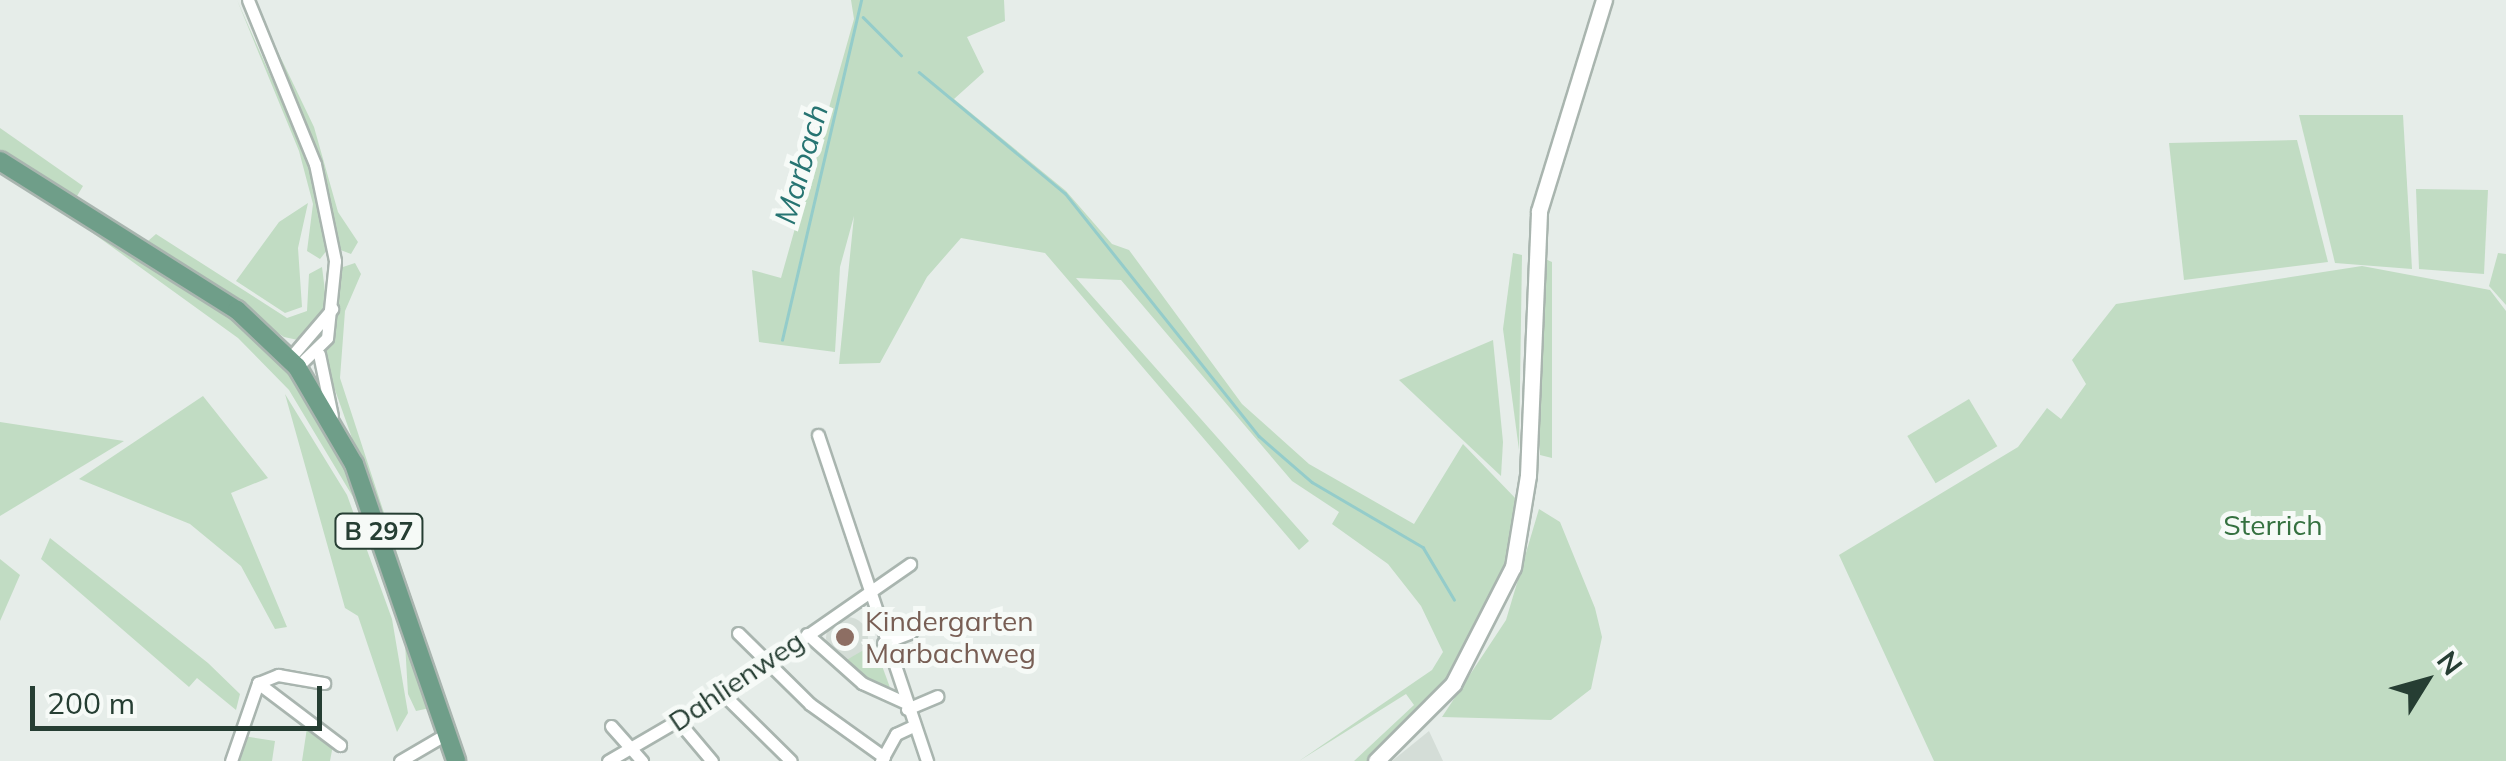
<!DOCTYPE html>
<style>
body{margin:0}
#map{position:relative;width:2506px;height:761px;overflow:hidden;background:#e6ede9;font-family:Mulish,sans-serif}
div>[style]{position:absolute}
.built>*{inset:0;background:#d4ddd7}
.round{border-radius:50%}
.green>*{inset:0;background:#c1dcc3;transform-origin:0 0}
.stream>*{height:2.5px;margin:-1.25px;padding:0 1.25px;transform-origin:1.25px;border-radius:1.25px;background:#94ccca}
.roads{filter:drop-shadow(2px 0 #a9b5af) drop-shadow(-2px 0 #a9b5af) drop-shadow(0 2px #a9b5af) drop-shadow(0 -2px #a9b5af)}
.street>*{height:11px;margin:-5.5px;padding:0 5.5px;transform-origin:5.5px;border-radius:5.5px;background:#fff}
.secondary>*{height:15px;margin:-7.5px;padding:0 7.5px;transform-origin:7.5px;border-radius:7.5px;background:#fff}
.primary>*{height:18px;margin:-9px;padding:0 9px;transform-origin:9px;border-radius:9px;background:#6f9e89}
.dots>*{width:28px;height:28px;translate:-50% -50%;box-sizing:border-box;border:5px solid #f6faf7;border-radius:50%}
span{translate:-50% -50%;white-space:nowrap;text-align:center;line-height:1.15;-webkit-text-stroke:10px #f6faf7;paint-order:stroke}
.shield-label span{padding:2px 8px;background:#f6faf7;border:2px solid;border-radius:8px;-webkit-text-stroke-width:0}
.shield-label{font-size:25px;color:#263e33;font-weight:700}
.park-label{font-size:28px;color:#357140}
.education-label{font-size:28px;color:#785e54}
.left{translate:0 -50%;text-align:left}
.street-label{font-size:28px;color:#263e33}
.water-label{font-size:30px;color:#267472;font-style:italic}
.north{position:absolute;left:2376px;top:631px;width:100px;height:100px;-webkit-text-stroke:8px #f6faf7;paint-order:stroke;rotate:53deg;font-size:28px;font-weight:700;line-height:40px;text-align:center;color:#263e33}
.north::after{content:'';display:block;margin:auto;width:35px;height:45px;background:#263e33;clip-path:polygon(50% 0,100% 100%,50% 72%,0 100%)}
.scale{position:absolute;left:30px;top:686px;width:292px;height:45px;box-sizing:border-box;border:5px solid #263e33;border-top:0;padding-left:12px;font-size:30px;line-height:35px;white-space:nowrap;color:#263e33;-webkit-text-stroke:8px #f6faf7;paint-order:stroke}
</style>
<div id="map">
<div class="built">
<div class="round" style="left:826px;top:617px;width:42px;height:42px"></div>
<div style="clip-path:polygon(1429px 731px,1443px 761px,1392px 761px)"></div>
</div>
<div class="green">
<div style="clip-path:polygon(237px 0,310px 165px,328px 249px,320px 259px,307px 251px,313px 204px,299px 151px)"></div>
<div style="clip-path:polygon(253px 0,314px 127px,338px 212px,358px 242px,351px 254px,338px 249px,308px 128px)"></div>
<div style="clip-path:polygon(851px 0,1004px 0,1005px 21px,967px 37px,984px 72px,954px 99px,1066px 191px,1112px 244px,1129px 250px,1242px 404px,1309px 464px,1414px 524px,1463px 444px,1518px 501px,1512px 553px,1454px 676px,1367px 761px,1354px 761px,1414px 705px,1406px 694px,1299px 761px,1432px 670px,1443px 652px,1421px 606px,1388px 564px,1332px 524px,1339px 512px,1292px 481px,1121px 280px,1076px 278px,1309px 541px,1299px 550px,1045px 253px,961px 238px,927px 277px,880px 363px,839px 364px,854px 216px,840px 267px,835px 352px,759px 342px,752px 270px,781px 278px,854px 19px)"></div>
<div style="clip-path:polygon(2299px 115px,2403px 115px,2412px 269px,2335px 263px)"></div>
<div style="clip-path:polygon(0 128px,83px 186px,74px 201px,0 153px)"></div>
<div style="clip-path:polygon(2297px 140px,2328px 262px,2184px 280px,2169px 143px)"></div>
<div style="clip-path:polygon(0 166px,209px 299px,289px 370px,340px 450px,430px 708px,416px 711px,408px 694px,405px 643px,353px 497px,289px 390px,238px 338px)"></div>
<div style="clip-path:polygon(2416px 189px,2488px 190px,2484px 274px,2419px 269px)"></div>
<div style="clip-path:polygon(84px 202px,148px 241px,156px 234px,287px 318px,307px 311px,309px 274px,322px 267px,327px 307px,298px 340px,284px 337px)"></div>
<div style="clip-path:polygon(308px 203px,298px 248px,302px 307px,285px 313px,236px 281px,279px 222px)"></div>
<div style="clip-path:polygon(1513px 253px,1522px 255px,1519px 450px,1503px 329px)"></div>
<div style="clip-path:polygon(2498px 253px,2506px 254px,2506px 305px,2489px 286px)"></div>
<div style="clip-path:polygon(1543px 258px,1552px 262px,1552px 458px,1540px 455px,1538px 418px)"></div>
<div style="clip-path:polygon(355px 263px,361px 274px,345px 311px,340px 378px,446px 703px,324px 359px,340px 268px)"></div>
<div style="clip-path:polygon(2362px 266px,2490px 290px,2506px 311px,2506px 761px,1934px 761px,1839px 555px,2018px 447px,2047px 408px,2061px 419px,2086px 384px,2072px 360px,2116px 304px)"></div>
<div style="clip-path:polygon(1493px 340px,1503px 442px,1501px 476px,1399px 380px)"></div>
<div style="clip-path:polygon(285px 394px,347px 495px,392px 619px,408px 713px,397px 732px,358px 616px,345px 608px)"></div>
<div style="clip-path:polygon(203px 396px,268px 478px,231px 493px,287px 627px,275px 629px,241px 566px,190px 524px,79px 479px)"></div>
<div style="left:1969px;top:399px;width:55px;height:72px;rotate:59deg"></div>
<div style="clip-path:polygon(0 422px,124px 441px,0 516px)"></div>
<div style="clip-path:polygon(1539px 509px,1560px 522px,1595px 608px,1602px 637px,1591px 689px,1551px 720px,1442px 717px,1506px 620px)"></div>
<div style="clip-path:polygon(50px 538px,208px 663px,240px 694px,236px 710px,197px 678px,189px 687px,41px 559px)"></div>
<div style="clip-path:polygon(0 559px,20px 575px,0 621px)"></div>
<div style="clip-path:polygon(874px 644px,892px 693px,889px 696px,843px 662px)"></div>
<div style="clip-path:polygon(307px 728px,333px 745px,330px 761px,302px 761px)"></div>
<div style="clip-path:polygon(243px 736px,275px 741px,272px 761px,238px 761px)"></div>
</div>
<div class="stream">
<div style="left:863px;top:17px;width:54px;rotate:45deg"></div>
<div style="left:919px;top:72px;width:190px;rotate:39.7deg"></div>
<div style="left:1065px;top:193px;width:311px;rotate:51.4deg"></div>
<div style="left:1259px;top:436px;width:70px;rotate:41deg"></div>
<div style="left:1312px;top:482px;width:129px;rotate:30.4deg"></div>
<div style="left:1423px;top:547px;width:61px;rotate:59.2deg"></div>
<div style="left:782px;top:340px;width:349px;rotate:-76.9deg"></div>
</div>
<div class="roads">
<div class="street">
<div style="left:248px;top:0;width:177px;rotate:67.8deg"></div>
<div style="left:315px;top:164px;width:99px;rotate:78.3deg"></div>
<div style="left:335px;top:261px;width:77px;rotate:95.9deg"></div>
<div style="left:327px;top:338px;width:42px;rotate:136deg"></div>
<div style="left:319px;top:354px;width:63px;rotate:78.2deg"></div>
<div style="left:290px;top:358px;width:65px;rotate:-49.4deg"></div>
<div style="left:818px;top:435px;width:344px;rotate:71.5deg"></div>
<div style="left:738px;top:633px;width:101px;rotate:44.6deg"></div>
<div style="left:810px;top:704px;width:91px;rotate:35.6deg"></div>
<div style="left:807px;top:634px;width:74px;rotate:41.7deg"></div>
<div style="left:862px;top:683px;width:46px;rotate:24.3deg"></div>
<div style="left:883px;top:643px;width:30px;rotate:-21deg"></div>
<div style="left:258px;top:683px;width:103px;rotate:37.1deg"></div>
<div style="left:723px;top:694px;width:95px;rotate:44.6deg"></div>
<div style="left:907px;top:709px;width:33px;rotate:-23deg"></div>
<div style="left:679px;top:722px;width:51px;rotate:49.8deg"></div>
<div style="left:611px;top:726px;width:47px;rotate:48.5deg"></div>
<div style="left:231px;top:761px;width:83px;rotate:-70.9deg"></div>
<div style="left:258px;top:683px;width:22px;rotate:-22deg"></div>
<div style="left:278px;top:675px;width:47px;rotate:9.9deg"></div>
<div style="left:400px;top:761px;width:53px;rotate:-30.4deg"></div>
<div style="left:608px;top:761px;width:133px;rotate:-30.2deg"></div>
<div style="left:723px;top:694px;width:228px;rotate:-34.8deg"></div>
<div style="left:881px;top:761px;width:31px;rotate:-61deg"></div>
<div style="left:896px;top:734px;width:19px;rotate:-25deg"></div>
</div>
<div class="secondary">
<div style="left:1376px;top:761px;width:109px;rotate:-45deg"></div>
<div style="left:1453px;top:684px;width:131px;rotate:-62.9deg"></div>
<div style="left:1513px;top:567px;width:93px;rotate:-80.7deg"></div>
<div style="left:1528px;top:475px;width:264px;rotate:-87.6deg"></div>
<div style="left:1539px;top:211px;width:221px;rotate:-72.9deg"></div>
</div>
<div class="primary">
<div style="left:0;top:161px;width:280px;rotate:32.2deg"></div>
<div style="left:237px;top:310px;width:83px;rotate:43.5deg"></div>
<div style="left:297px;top:367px;width:113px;rotate:59.6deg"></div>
<div style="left:354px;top:464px;width:314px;rotate:71deg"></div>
</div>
</div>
<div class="dots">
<div style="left:845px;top:637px;background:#8d6e63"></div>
</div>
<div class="shield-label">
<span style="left:379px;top:531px">B 297</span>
</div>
<div class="park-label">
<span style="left:2273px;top:525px">Sterrich</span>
</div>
<div class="education-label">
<span class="left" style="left:865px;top:637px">Kindergarten<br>Marbachweg</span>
</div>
<div class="street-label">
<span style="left:736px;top:681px;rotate:-34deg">Dahlienweg</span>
</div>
<div class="water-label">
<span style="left:801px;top:164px;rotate:-74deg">Marbach</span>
</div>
<div class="north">N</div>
<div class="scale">200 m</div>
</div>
